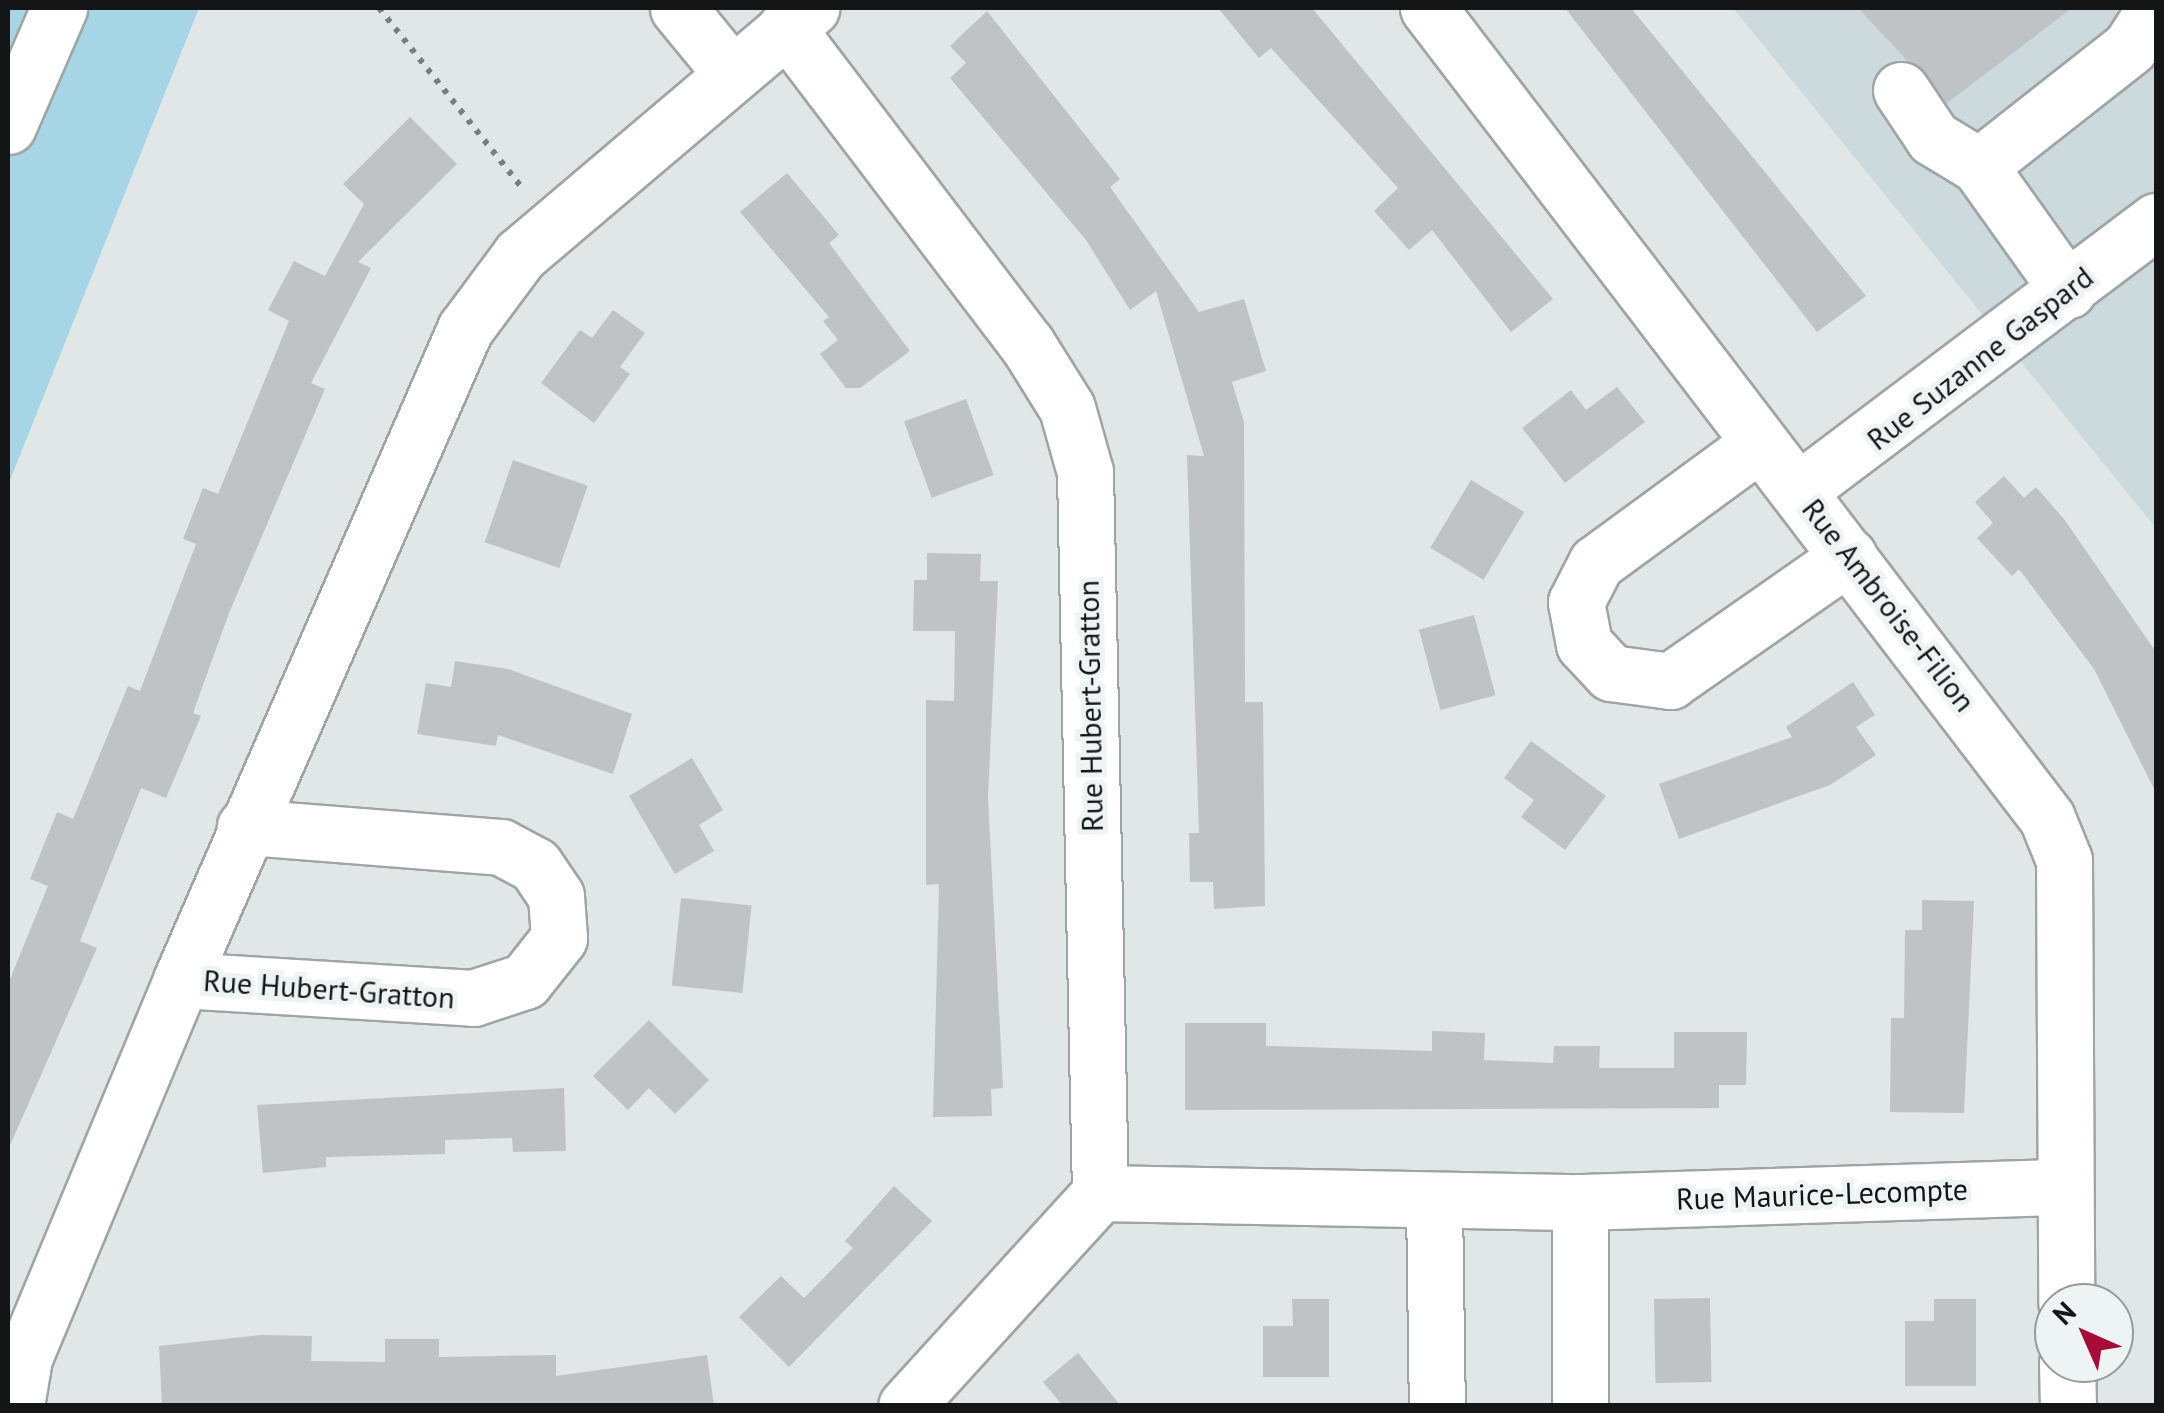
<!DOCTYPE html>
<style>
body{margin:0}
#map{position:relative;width:2164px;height:1413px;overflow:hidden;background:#e1e6e7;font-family:"PT Sans",sans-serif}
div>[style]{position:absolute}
.built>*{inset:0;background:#ccdade}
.green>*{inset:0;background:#a6d6e5}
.building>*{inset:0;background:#bfc3c5;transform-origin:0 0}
.path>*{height:6px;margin-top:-3px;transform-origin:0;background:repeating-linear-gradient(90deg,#7b7e7f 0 5px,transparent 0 13px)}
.roads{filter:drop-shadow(2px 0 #9fa4a5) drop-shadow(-2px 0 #9fa4a5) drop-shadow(0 2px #9fa4a5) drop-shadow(0 -2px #9fa4a5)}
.minor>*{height:55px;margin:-27.5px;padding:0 27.5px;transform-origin:27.5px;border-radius:27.5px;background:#fff}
span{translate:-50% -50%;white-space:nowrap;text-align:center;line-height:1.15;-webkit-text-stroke:10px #eef3f4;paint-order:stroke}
.street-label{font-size:30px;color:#141516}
.frame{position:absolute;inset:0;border:10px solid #141516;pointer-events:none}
.north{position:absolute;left:2034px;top:1283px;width:100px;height:100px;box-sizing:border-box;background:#eef3f4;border:2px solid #979a9b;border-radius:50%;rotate:315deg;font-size:28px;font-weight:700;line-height:40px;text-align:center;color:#141516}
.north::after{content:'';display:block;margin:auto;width:35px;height:45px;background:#a60c35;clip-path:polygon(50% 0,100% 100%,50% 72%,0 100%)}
</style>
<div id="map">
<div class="built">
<div style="clip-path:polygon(1733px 8px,2156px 8px,2156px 528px)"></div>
</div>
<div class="green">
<div style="clip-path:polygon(199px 8px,8px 485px,8px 10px)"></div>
</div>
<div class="building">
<div style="clip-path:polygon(1218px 8px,1312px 8px,1553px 299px,1511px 332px,1432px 230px,1409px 250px,1374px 211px,1398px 188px,1271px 48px,1259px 58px)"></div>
<div style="clip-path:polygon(1565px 8px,1631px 8px,1866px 296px,1817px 332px)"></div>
<div style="clip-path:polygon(1858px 8px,2072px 8px,1947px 103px)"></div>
<div style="clip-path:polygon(987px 11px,1120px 179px,1110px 187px,1199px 312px,1244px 299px,1266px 371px,1232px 382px,1244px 422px,1245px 702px,1263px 702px,1265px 906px,1214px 909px,1213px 882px,1190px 882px,1189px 833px,1199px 833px,1187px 455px,1204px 456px,1156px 291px,1130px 310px,1086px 240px,950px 78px,966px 63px,950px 46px)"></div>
<div style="clip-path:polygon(410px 117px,457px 164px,358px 262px,371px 268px,311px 383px,325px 389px,229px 613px,193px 713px,201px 716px,166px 798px,141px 788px,80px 941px,97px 948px,8px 1150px,8px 984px,48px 886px,30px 879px,57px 812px,73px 819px,128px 686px,140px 691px,196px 544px,183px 539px,203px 488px,218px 494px,289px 321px,268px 310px,294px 261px,325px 276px,364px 204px,343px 184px)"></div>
<div style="clip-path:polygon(787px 173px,839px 235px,829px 243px,910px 351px,860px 388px,846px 388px,820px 354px,838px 340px,823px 321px,829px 317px,740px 212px)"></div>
<div style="clip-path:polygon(613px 310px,645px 333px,620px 367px,630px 374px,594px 423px,541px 383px,580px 330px,592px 338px)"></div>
<div style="clip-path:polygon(1617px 387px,1645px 422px,1565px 483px,1522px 428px,1571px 390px,1586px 410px)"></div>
<div style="left:966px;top:399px;width:81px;height:66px;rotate:70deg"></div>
<div style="left:513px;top:460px;width:79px;height:87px;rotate:19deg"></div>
<div style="clip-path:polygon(2004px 476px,2024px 498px,2036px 487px,2064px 519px,2156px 652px,2156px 793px,2094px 669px,2019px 569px,2012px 576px,1977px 538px,1993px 523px,1975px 502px)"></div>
<div style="left:1471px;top:480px;width:62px;height:79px;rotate:31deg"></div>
<div style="clip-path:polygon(927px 553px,981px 554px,980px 581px,998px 581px,988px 798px,1003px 1088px,991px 1089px,992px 1116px,933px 1117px,939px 884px,926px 885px,926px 700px,954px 701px,955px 631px,913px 631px,914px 580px,927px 580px)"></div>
<div style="left:1474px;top:615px;width:83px;height:57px;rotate:75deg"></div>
<div style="clip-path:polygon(455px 661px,508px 669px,632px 714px,613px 774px,498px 735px,496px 746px,417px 734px,426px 683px,451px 687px)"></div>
<div style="clip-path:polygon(1853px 682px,1875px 715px,1856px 727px,1876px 755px,1830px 785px,1679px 839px,1659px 784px,1792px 737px,1786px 727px)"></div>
<div style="clip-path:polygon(1531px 741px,1606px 796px,1565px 850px,1521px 817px,1534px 800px,1504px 778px)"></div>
<div style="clip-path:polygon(692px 758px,723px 810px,699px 825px,714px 851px,675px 874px,629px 796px)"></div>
<div style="left:681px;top:898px;width:71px;height:88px;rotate:6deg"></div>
<div style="clip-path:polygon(1922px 900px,1974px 901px,1964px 1113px,1890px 1112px,1891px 1018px,1904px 1018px,1905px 930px,1922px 930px)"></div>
<div style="clip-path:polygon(649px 1020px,709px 1080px,675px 1114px,649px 1088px,628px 1110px,593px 1076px)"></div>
<div style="clip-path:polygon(1185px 1023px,1266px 1023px,1266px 1046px,1432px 1051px,1432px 1031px,1485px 1033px,1484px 1060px,1553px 1063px,1554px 1046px,1600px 1046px,1599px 1068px,1674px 1068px,1674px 1032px,1747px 1032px,1746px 1085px,1719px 1085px,1719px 1108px,1185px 1110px)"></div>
<div style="clip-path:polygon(564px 1088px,566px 1151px,513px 1152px,512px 1138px,445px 1140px,445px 1154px,326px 1157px,326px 1167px,263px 1173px,257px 1105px)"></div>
<div style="clip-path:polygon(894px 1186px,932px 1221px,789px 1367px,739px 1317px,781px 1276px,804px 1298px,853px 1248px,845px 1241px)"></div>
<div style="left:1710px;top:1298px;width:84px;height:56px;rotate:89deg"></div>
<div style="clip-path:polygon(1292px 1299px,1329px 1299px,1329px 1377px,1263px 1377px,1263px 1326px,1293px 1326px)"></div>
<div style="clip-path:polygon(1934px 1299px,1976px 1299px,1976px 1386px,1905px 1386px,1905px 1321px,1934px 1321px)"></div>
<div style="clip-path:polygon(261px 1335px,312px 1336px,311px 1361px,385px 1362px,385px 1339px,439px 1339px,439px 1357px,556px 1355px,556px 1376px,707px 1355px,714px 1406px,162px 1406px,159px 1346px)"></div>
<div style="clip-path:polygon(1078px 1353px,1121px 1406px,1063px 1406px,1043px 1382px)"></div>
</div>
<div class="path">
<div style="left:379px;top:8px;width:233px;rotate:51.5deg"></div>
</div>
<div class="roads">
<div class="minor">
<div style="left:678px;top:8px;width:85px;rotate:50.7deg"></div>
<div style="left:1428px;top:8px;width:1019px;rotate:52.61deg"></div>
<div style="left:2047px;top:818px;width:45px;rotate:68deg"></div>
<div style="left:2064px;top:860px;width:443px;rotate:89.7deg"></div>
<div style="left:786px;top:27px;width:398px;rotate:52.8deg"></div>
<div style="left:1027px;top:344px;width:75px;rotate:58deg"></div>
<div style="left:1067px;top:408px;width:66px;rotate:74.3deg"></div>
<div style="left:1085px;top:472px;width:721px;rotate:88.81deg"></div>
<div style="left:1100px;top:1193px;width:288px;rotate:132.3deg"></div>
<div style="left:1901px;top:90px;width:58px;rotate:56.3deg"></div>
<div style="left:1933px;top:138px;width:54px;rotate:31.3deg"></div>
<div style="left:1979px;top:166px;width:153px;rotate:54.5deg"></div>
<div style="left:8px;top:126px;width:129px;rotate:-66.6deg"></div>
<div style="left:1979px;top:166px;width:192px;rotate:-38.2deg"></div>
<div style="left:2130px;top:47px;width:46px;rotate:-57.3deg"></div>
<div style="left:1760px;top:443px;width:203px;rotate:143.8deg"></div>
<div style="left:1596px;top:563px;width:44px;rotate:117.1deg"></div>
<div style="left:1576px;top:602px;width:43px;rotate:79.2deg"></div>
<div style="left:1584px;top:644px;width:40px;rotate:47deg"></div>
<div style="left:1611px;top:673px;width:60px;rotate:7.7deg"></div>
<div style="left:1670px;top:681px;width:218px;rotate:-34.9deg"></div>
<div style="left:1799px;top:490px;width:447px;rotate:-37deg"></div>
<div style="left:181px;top:980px;width:293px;rotate:3.5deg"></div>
<div style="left:473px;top:998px;width:55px;rotate:-18.1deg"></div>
<div style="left:525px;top:981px;width:55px;rotate:-51.7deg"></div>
<div style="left:559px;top:938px;width:42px;rotate:-94.1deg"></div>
<div style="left:556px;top:896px;width:37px;rotate:-124deg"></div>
<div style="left:535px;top:865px;width:38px;rotate:-152deg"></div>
<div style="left:501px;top:847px;width:257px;rotate:-175.5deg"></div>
<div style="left:1100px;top:1193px;width:480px;rotate:1.1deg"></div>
<div style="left:1580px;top:1202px;width:484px;rotate:-1.8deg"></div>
<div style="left:1434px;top:1201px;width:205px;rotate:89.2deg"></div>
<div style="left:1580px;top:1202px;width:204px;rotate:90deg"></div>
<div style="left:2067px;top:1363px;width:43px;rotate:88.7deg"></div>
<div style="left:16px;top:1406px;width:49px;rotate:-80.5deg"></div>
<div style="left:24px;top:1358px;width:409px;rotate:-67.4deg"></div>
<div style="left:181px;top:980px;width:710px;rotate:-66.43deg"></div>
<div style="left:465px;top:329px;width:92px;rotate:-53.4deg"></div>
<div style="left:520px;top:255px;width:382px;rotate:-40.3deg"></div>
</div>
</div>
<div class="street-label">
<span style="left:1980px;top:358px;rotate:-38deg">Rue Suzanne Gaspard</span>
<span style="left:1889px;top:605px;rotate:52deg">Rue Ambroise-Filion</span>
<span style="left:1090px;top:706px;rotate:-91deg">Rue Hubert-Gratton</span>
<span style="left:329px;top:989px;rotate:4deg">Rue Hubert-Gratton</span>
<span style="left:1822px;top:1194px;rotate:-2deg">Rue Maurice-Lecompte</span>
</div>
<div class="frame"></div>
<div class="north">N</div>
</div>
